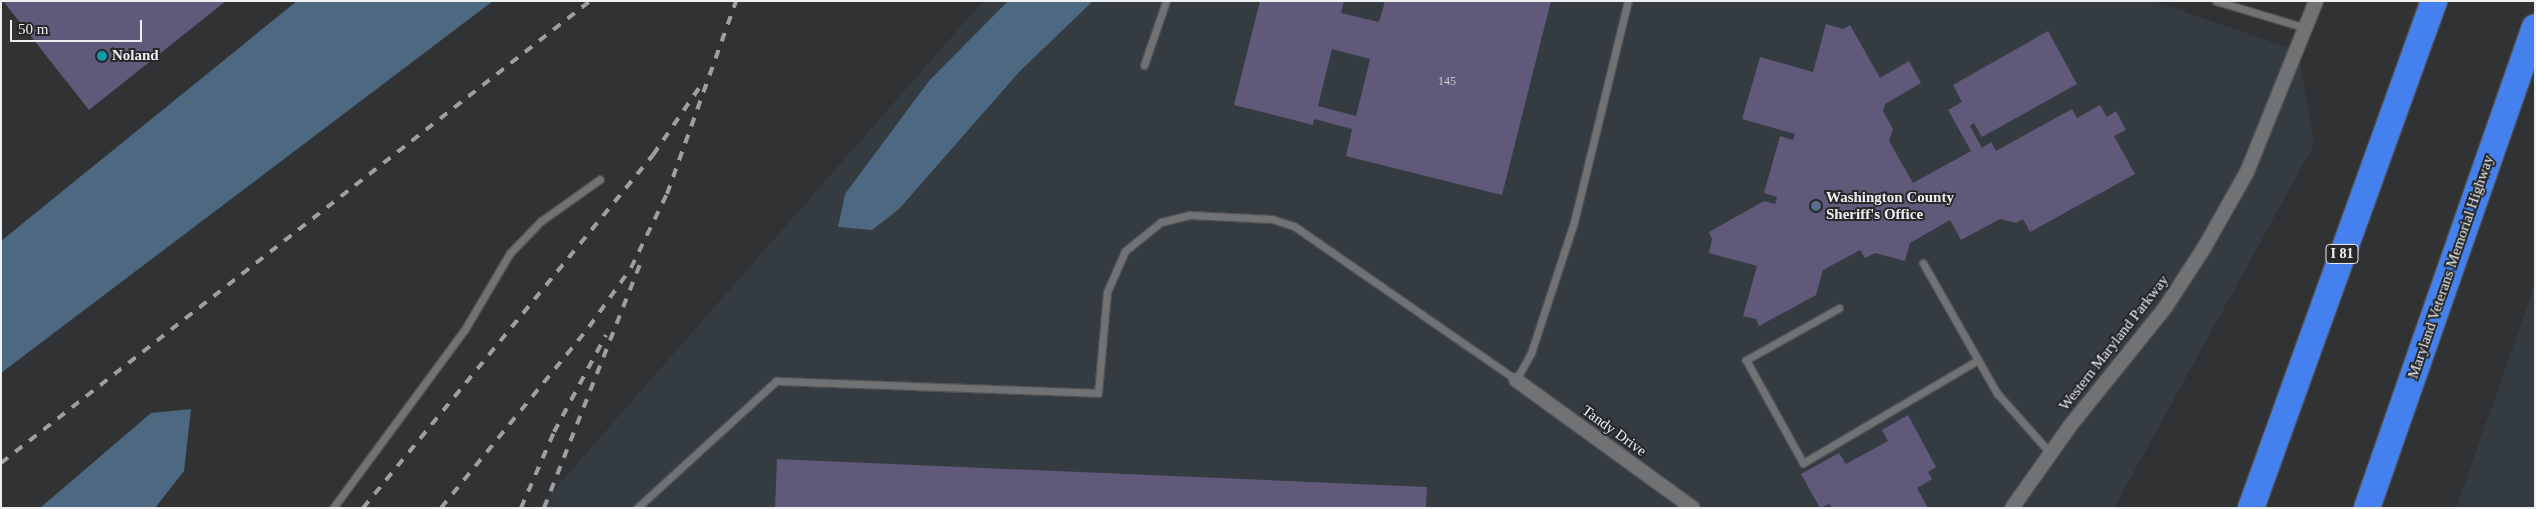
<!DOCTYPE html>
<style>
body{margin:0}
#map{position:relative;width:2536px;height:509px;overflow:hidden;background:#303234;font-family:Georgia,serif}
div>[style]{position:absolute}
.built>*{inset:0;background:#343b41}
.forest>*{inset:0;background:#4d6982}
.building>*{inset:0;background:#605979}
.roads{filter:drop-shadow(1px 0 #505153) drop-shadow(-1px 0 #505153) drop-shadow(0 1px #505153) drop-shadow(0 -1px #505153)}
.lane>*{height:7px;margin:-3.5px;padding:0 3.5px;transform-origin:3.5px;border-radius:3.5px;background:#707274}
.street>*{height:14px;margin:-7px;padding:0 7px;transform-origin:7px;border-radius:7px;background:#707274}
.highway>*{height:26px;margin:-13px;padding:0 13px;transform-origin:13px;border-radius:13px;background:#4481ee}
.rail>*{height:4px;margin-top:-2px;transform-origin:0;background:repeating-linear-gradient(90deg,#9e9fa1 0 9px,transparent 0 18px)}
.dots>*{width:14px;height:14px;translate:-50% -50%;box-sizing:border-box;border:2px solid #26282a;border-radius:50%}
span{translate:-50% -50%;white-space:nowrap;text-align:center;line-height:1.15;-webkit-text-stroke:4px #26282a;paint-order:stroke}
.number-label{font-size:12px;color:#cacad2}
.number-label span{-webkit-text-stroke-width:0}
.shield-label span{padding:1px 4px;background:#26282a;border:1px solid;border-radius:4px;-webkit-text-stroke-width:0}
.shield-label{font-size:14px;color:#eeeff0;font-weight:700}
.poi-label{font-size:15px;color:#eeeff0;font-weight:700}
.left{translate:0 -50%;text-align:left}
.street-label{font-size:15px;color:#eeeff0}
.frame{position:absolute;inset:0;border:2px solid #eeeff0;pointer-events:none}
.scale{position:absolute;left:10px;top:20px;width:132px;height:22px;box-sizing:border-box;border:2px solid #eeeff0;border-top:0;padding-left:6px;font-size:15px;line-height:18px;white-space:nowrap;color:#eeeff0;-webkit-text-stroke:4px #26282a;paint-order:stroke}
</style>
<div id="map">
<div class="built">
<div style="clip-path:polygon(983px 1px,2154px 1px,2298px 51px,2314px 145px,2114px 508px,538px 508px)"></div>
<div style="clip-path:polygon(2535px 284px,2535px 508px,2456px 508px)"></div>
</div>
<div class="forest">
<div style="clip-path:polygon(297px 1px,493px 1px,1px 373px,1px 241px)"></div>
<div style="clip-path:polygon(1008px 1px,1093px 1px,1020px 71px,899px 209px,872px 230px,838px 227px,845px 194px,929px 81px)"></div>
<div style="clip-path:polygon(191px 409px,184px 471px,155px 508px,40px 508px,151px 413px)"></div>
</div>
<div class="building">
<div style="clip-path:polygon(3px 1px,226px 1px,89px 110px)"></div>
<div style="clip-path:polygon(evenodd,1260px 1px,1344px 1px,1341px 13px,1379px 22px,1385px 1px,1551px 1px,1502px 195px,1346px 156px,1352px 129px,1314px 119px,1313px 125px,1234px 105px,1260px 1px,1332px 49px,1370px 59px,1356px 116px,1318px 106px,1332px 49px)"></div>
<div style="clip-path:polygon(1826px 24px,1843px 29px,1850px 25px,1880px 78px,1909px 61px,1921px 83px,1885px 104px,1883px 111px,1893px 129px,1889px 141px,1913px 183px,1971px 151px,1948px 110px,1962px 102px,1953px 85px,2048px 31px,2077px 84px,1982px 137px,1974px 123px,1970px 126px,1982px 148px,1991px 142px,1996px 151px,2072px 109px,2077px 118px,2100px 105px,2107px 117px,2116px 111px,2126px 130px,2114px 136px,2135px 174px,2030px 232px,2023px 219px,2016px 223px,2000px 219px,1961px 240px,1950px 220px,1910px 243px,1905px 261px,1875px 253px,1865px 258px,1860px 250px,1823px 270px,1816px 295px,1759px 326px,1756px 319px,1743px 316px,1757px 266px,1709px 253px,1712px 239px,1709px 232px,1764px 201px,1775px 204px,1777px 197px,1764px 193px,1780px 136px,1793px 140px,1795px 134px,1742px 119px,1760px 57px,1813px 72px)"></div>
<div style="clip-path:polygon(1908px 415px,1936px 467px,1928px 472px,1932px 479px,1917px 488px,1928px 508px,1832px 508px,1829px 504px,1820px 508px,1801px 474px,1839px 453px,1846px 464px,1888px 441px,1882px 430px)"></div>
<div style="clip-path:polygon(777px 459px,1427px 487px,1426px 508px,775px 508px)"></div>
</div>
<div class="roads">
<div class="lane">
<div style="left:2216px;top:1px;width:94px;rotate:16.7deg"></div>
<div style="left:1144px;top:65px;width:68px;rotate:-71deg"></div>
<div style="left:1923px;top:263px;width:150px;rotate:60.4deg"></div>
<div style="left:1997px;top:393px;width:80px;rotate:48.5deg"></div>
<div style="left:1839px;top:308px;width:107px;rotate:150.8deg"></div>
<div style="left:1746px;top:360px;width:118px;rotate:61deg"></div>
<div style="left:1803px;top:463px;width:203px;rotate:-30.5deg"></div>
<div style="left:333px;top:508px;width:222px;rotate:-53.6deg"></div>
<div style="left:465px;top:329px;width:88px;rotate:-59.4deg"></div>
<div style="left:510px;top:253px;width:45px;rotate:-45.9deg"></div>
<div style="left:541px;top:221px;width:72px;rotate:-35.4deg"></div>
<div style="left:637px;top:508px;width:188px;rotate:-42.4deg"></div>
<div style="left:776px;top:381px;width:322px;rotate:2.1deg"></div>
<div style="left:1098px;top:393px;width:101px;rotate:-84.9deg"></div>
<div style="left:1107px;top:292px;width:45px;rotate:-66.3deg"></div>
<div style="left:1125px;top:251px;width:46px;rotate:-38.9deg"></div>
<div style="left:1161px;top:222px;width:30px;rotate:-14deg"></div>
<div style="left:1190px;top:215px;width:82px;rotate:2.8deg"></div>
<div style="left:1272px;top:219px;width:23px;rotate:18deg"></div>
<div style="left:1294px;top:226px;width:270px;rotate:34.7deg"></div>
<div style="left:1516px;top:380px;width:31px;rotate:-61deg"></div>
<div style="left:1531px;top:353px;width:138px;rotate:-71.8deg"></div>
<div style="left:1574px;top:222px;width:228px;rotate:-76.3deg"></div>
</div>
<div class="street">
<div style="left:1516px;top:380px;width:218px;rotate:35.9deg"></div>
<div style="left:2012px;top:508px;width:100px;rotate:-54.7deg"></div>
<div style="left:2070px;top:426px;width:151px;rotate:-51.2deg"></div>
<div style="left:2165px;top:308px;width:72px;rotate:-57deg"></div>
<div style="left:2204px;top:248px;width:87px;rotate:-60.5deg"></div>
<div style="left:2247px;top:172px;width:184px;rotate:-68deg"></div>
</div>
<div class="highway">
<div style="left:2251px;top:508px;width:539px;rotate:-70.15deg"></div>
<div style="left:2367px;top:508px;width:509px;rotate:-70.75deg"></div>
</div>
</div>
<div class="rail">
<div style="left:1px;top:463px;width:749px;rotate:-38.11deg"></div>
<div style="left:363px;top:508px;width:457px;rotate:-50.6deg"></div>
<div style="left:653px;top:155px;width:81px;rotate:-55.5deg"></div>
<div style="left:441px;top:508px;width:234px;rotate:-50.7deg"></div>
<div style="left:589px;top:327px;width:72px;rotate:-54.6deg"></div>
<div style="left:631px;top:268px;width:82px;rotate:-64.1deg"></div>
<div style="left:667px;top:194px;width:205px;rotate:-70.3deg"></div>
<div style="left:521px;top:508px;width:83px;rotate:-66.5deg"></div>
<div style="left:554px;top:432px;width:110px;rotate:-61.8deg"></div>
<div style="left:544px;top:508px;width:270px;rotate:-68.5deg"></div>
</div>
<div class="dots">
<div style="left:102px;top:56px;background:#0f9aa8"></div>
<div style="left:1816px;top:206px;background:#5c6f8a"></div>
</div>
<div class="number-label">
<span style="left:1447px;top:82px">145</span>
</div>
<div class="shield-label">
<span style="left:2342px;top:254px">I 81</span>
</div>
<div class="poi-label">
<span class="left" style="left:112px;top:56px">Noland</span>
<span class="left" style="left:1826px;top:206px">Washington County<br>Sheriff's Office</span>
</div>
<div class="street-label">
<span style="left:2451px;top:267px;rotate:-71deg">Maryland Veterans Memorial Highway</span>
<span style="left:2114px;top:343px;rotate:-52deg">Western Maryland Parkway</span>
<span style="left:1614px;top:431px;rotate:36deg">Tandy Drive</span>
</div>
<div class="frame"></div>
<div class="scale">50 m</div>
</div>
